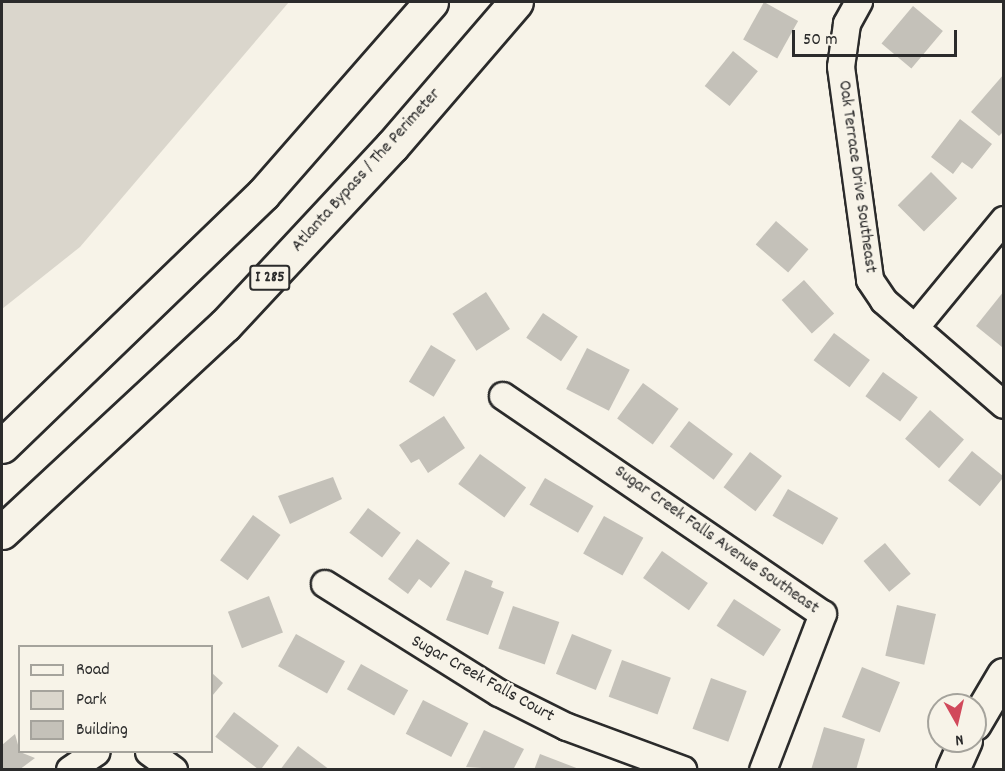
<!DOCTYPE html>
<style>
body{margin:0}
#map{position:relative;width:1005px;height:771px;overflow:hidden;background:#f7f3e8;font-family:Dekko,sans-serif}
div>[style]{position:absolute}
.green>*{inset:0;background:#dad6cc}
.building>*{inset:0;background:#c4c1b9;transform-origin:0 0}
.roads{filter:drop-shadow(2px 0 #2b2b2b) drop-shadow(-2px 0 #2b2b2b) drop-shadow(0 2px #2b2b2b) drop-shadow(0 -2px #2b2b2b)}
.minor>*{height:26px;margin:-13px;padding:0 13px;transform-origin:13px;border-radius:13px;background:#f7f3e8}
.tertiary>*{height:32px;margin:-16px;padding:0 16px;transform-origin:16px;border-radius:16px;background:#f7f3e8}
.motorway>*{height:33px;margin:-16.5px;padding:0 16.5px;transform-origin:16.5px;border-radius:16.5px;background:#f7f3e8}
span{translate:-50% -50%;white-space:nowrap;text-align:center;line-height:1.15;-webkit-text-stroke:4.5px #f7f3e8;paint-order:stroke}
.shield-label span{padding:2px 4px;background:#f7f3e8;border:2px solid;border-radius:4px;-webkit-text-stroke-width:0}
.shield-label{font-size:16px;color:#2b2b2b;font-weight:700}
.street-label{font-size:18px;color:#2b2b2b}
.frame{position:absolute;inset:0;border:3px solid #2b2b2b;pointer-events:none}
.legend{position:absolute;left:18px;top:645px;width:195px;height:108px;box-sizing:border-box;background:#f7f3e8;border:2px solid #a5a39c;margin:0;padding:8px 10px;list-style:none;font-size:18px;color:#2b2b2b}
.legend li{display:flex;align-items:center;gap:12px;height:30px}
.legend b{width:30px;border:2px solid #a5a39c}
.north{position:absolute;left:927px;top:693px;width:60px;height:60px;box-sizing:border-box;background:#f7f3e8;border:2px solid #a5a39c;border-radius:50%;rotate:172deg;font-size:16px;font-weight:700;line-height:24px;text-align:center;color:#2b2b2b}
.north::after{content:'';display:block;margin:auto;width:21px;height:27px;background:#d1495b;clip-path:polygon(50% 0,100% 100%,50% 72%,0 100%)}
.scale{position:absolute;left:792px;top:30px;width:165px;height:27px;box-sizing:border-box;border:3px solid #2b2b2b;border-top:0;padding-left:8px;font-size:18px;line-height:21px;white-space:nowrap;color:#2b2b2b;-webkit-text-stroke:4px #f7f3e8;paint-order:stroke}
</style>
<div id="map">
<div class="green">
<div style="clip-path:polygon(2px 2px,289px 2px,80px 247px,2px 309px)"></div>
</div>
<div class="building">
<div style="left:764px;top:2px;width:39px;height:43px;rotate:29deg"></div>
<div style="left:913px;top:6px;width:39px;height:49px;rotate:40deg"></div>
<div style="left:733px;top:51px;width:32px;height:45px;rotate:39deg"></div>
<div style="clip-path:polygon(1004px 74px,1004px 131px,999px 136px,971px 112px)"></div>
<div style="clip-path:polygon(960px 119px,992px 144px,972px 169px,962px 162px,953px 174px,931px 157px)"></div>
<div style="left:931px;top:172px;width:37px;height:47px;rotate:45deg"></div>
<div style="left:776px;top:221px;width:43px;height:31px;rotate:41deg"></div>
<div style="left:804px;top:280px;width:45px;height:30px;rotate:48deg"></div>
<div style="clip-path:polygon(1004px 291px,1004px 346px,1002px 347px,976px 326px)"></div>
<div style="left:486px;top:292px;width:44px;height:40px;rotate:57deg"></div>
<div style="left:543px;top:313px;width:42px;height:30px;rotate:34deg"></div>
<div style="left:834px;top:333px;width:45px;height:34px;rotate:37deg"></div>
<div style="left:431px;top:345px;width:29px;height:43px;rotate:31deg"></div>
<div style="left:587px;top:348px;width:48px;height:46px;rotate:27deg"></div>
<div style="left:883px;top:372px;width:43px;height:30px;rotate:36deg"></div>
<div style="left:643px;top:383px;width:44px;height:44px;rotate:36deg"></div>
<div style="left:930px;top:410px;width:45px;height:38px;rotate:41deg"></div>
<div style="clip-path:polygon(444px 416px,465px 448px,428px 473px,419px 459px,411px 463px,399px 445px)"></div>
<div style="left:689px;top:421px;width:55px;height:32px;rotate:37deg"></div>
<div style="left:972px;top:451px;width:41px;height:38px;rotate:39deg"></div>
<div style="left:750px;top:452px;width:40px;height:44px;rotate:37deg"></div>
<div style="left:480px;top:454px;width:57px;height:37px;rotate:36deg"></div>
<div style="clip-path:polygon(333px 477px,342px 499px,290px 524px,278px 496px)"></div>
<div style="left:545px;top:478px;width:56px;height:31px;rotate:30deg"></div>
<div style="left:788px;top:489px;width:58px;height:31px;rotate:30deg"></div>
<div style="left:368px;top:508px;width:41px;height:31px;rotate:37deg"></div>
<div style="left:253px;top:515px;width:34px;height:56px;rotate:36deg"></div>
<div style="left:604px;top:516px;width:45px;height:43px;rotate:29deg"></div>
<div style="clip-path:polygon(417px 539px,450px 563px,431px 588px,419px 579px,408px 594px,388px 579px)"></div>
<div style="left:885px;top:543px;width:40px;height:28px;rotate:50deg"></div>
<div style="left:662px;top:551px;width:56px;height:33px;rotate:35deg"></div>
<div style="clip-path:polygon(465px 570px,493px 581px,491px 587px,504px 592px,488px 635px,446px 620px)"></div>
<div style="left:269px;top:596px;width:39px;height:44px;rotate:69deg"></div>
<div style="left:734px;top:599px;width:56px;height:32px;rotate:33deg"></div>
<div style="left:897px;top:605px;width:40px;height:52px;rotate:13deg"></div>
<div style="left:513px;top:606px;width:49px;height:45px;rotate:19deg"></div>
<div style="left:296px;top:634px;width:56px;height:37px;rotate:29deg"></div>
<div style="left:572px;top:634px;width:43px;height:43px;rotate:22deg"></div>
<div style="left:622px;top:660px;width:52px;height:39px;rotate:20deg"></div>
<div style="left:361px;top:664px;width:54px;height:29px;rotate:29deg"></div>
<div style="left:862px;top:667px;width:41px;height:54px;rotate:22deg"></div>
<div style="clip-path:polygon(212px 673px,223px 683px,212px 696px)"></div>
<div style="left:711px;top:678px;width:38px;height:54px;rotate:20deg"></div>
<div style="left:423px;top:700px;width:51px;height:38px;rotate:27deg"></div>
<div style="left:234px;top:712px;width:56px;height:31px;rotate:37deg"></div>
<div style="clip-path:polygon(824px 727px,865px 739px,856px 770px,811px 770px)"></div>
<div style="clip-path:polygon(484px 730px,524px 749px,513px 770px,466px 767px)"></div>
<div style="clip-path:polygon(15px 734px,20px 752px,35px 758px,19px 770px,2px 770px,2px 745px)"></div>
<div style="clip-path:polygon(298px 746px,330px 770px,280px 770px)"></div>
<div style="clip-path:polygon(540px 754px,579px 769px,579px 770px,534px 770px)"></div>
</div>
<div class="roads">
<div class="minor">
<div style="left:859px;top:2px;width:25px;rotate:119deg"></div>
<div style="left:847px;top:24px;width:43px;rotate:97.9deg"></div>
<div style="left:841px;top:67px;width:215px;rotate:82.2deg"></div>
<div style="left:870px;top:280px;width:25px;rotate:56deg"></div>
<div style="left:884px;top:301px;width:159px;rotate:40.9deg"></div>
<div style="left:915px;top:328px;width:140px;rotate:-50.5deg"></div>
<div style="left:503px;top:396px;width:387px;rotate:34.3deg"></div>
<div style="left:823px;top:614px;width:167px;rotate:111deg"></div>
<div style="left:325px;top:584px;width:205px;rotate:32.1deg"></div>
<div style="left:499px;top:693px;width:76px;rotate:26.6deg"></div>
<div style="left:567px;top:727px;width:124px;rotate:20.3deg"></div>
<div style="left:149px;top:752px;width:31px;rotate:36deg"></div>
<div style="left:70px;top:770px;width:32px;rotate:-34deg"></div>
</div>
<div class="tertiary">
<div style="left:975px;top:724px;width:57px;rotate:-59.4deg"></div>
<div style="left:953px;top:770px;width:32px;rotate:-66deg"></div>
</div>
<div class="motorway">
<div style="left:2px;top:446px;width:363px;rotate:-44deg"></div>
<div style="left:263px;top:194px;width:255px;rotate:-48.8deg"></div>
<div style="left:2px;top:532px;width:304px;rotate:-42.9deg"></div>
<div style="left:225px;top:325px;width:245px;rotate:-47deg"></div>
<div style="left:392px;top:146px;width:190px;rotate:-49.3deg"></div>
</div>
</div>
<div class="shield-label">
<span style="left:270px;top:278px">I 285</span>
</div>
<div class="street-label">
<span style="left:367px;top:171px;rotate:-48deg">Atlanta Bypass / The Perimeter</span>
<span style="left:856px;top:177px;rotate:82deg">Oak Terrace Drive Southeast</span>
<span style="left:716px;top:541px;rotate:35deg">Sugar Creek Falls Avenue Southeast</span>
<span style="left:482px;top:680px;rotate:29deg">Sugar Creek Falls Court</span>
</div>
<div class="frame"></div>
<ul class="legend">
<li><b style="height:8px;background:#f7f3e8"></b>Road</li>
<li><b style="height:16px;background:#dad6cc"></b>Park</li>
<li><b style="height:16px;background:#c4c1b9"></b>Building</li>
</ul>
<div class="north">N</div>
<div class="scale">50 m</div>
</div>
